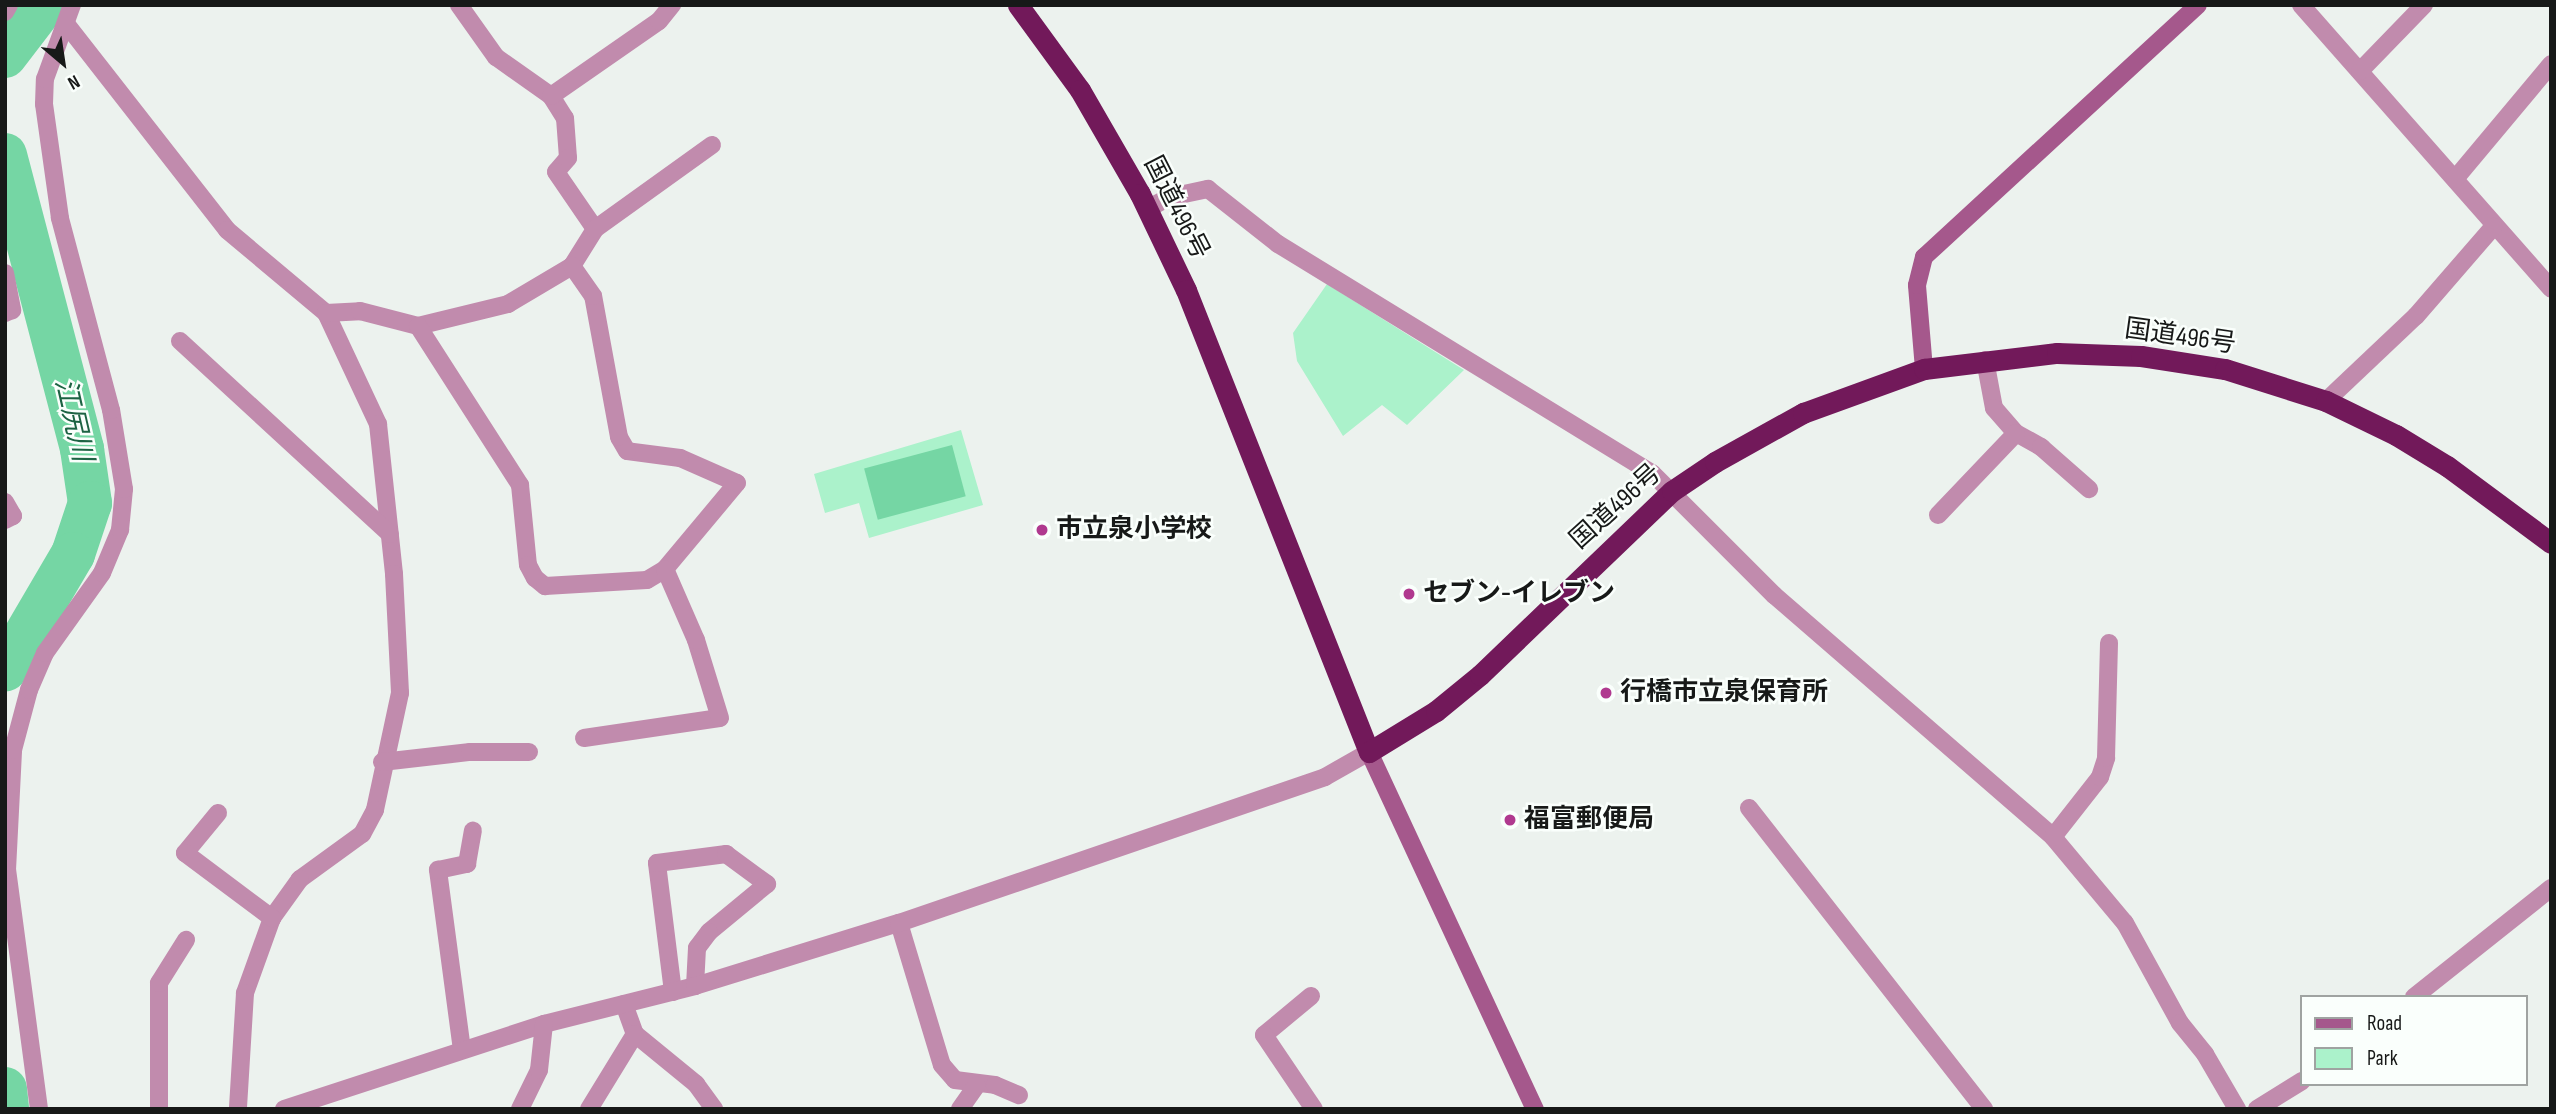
<!DOCTYPE html>
<meta charset="utf-8">
<style>
body{margin:0}
#map{position:relative;width:2556px;height:1114px;overflow:hidden;background:#ecf2ee;font-family:"Sofia Sans Condensed","Noto Sans JP",sans-serif}
div>[style]{position:absolute}
.green>*{inset:0;background:#abf2cb}
.water>*{inset:0;background:#75d6a4;transform-origin:0 0}
.river>*{height:44px;margin:-22px;padding:0 22px;transform-origin:22px;border-radius:22px;background:#75d6a4}
.street>*{height:18px;margin:-9px;padding:0 9px;transform-origin:9px;border-radius:9px;background:#c18bad}
.secondary>*{height:18px;margin:-9px;padding:0 9px;transform-origin:9px;border-radius:9px;background:#a5588c}
.highway>*{height:21px;margin:-10.5px;padding:0 10.5px;transform-origin:10.5px;border-radius:10.5px;background:#72195a}
.dots>*{width:19px;height:19px;translate:-50% -50%;box-sizing:border-box;border:4px solid #fafffc;border-radius:50%}
span{translate:-50% -50%;white-space:nowrap;text-align:center;line-height:1.15;-webkit-text-stroke:5px #fafffc;paint-order:stroke}
.street-label{font-size:26px;color:#171918}
.poi-label{font-size:26px;color:#171918;font-weight:700}
.left{translate:0 -50%;text-align:left}
.water-label{font-size:28px;color:#1c6343;font-style:italic}
.frame{position:absolute;inset:0;border:7px solid #171918;pointer-events:none}
.legend{position:absolute;left:2300px;top:995px;width:228px;height:91px;box-sizing:border-box;background:#fafffc;border:2px solid #9fa3a1;margin:0;padding:9px 12px;list-style:none;font-size:21px;color:#171918}
.legend li{display:flex;align-items:center;gap:14px;height:35px}
.legend b{width:35px;border:2px solid #9fa3a1}
.north{position:absolute;left:28px;top:28px;width:70px;height:70px;-webkit-text-stroke:5px #fafffc;paint-order:stroke;rotate:151deg;font-size:19px;font-weight:700;line-height:28px;text-align:center;color:#171918}
.north::after{content:'';display:block;margin:auto;width:24px;height:32px;background:#171918;clip-path:polygon(50% 0,100% 100%,50% 72%,0 100%)}
</style>
<div id="map">
<div class="green">
<div style="clip-path:polygon(1327px 284px,1464px 370px,1407px 425px,1382px 405px,1343px 436px,1297px 361px,1293px 333px)"></div>
<div style="clip-path:polygon(961px 430px,983px 505px,869px 538px,859px 503px,825px 513px,814px 474px)"></div>
</div>
<div class="water">
<div style="left:952px;top:445px;width:53px;height:91px;rotate:75deg"></div>
</div>
<div class="river">
<div style="left:5px;top:56px;width:64px;rotate:-52.6deg"></div>
<div style="left:5px;top:155px;width:304px;rotate:75.3deg"></div>
<div style="left:82px;top:449px;width:55px;rotate:81.6deg"></div>
<div style="left:90px;top:503px;width:54px;rotate:108.4deg"></div>
<div style="left:73px;top:554px;width:134px;rotate:120.4deg"></div>
<div style="left:5px;top:1089px;width:20px;rotate:84deg"></div>
</div>
<div class="street">
<div style="left:459px;top:5px;width:64px;rotate:54.6deg"></div>
<div style="left:496px;top:57px;width:67px;rotate:35.3deg"></div>
<div style="left:551px;top:96px;width:26px;rotate:58deg"></div>
<div style="left:565px;top:118px;width:40px;rotate:85.7deg"></div>
<div style="left:568px;top:158px;width:18px;rotate:131deg"></div>
<div style="left:556px;top:172px;width:69px;rotate:55.6deg"></div>
<div style="left:2301px;top:5px;width:378px;rotate:48.6deg"></div>
<div style="left:5px;top:12px;width:8px;rotate:-60deg"></div>
<div style="left:67px;top:25px;width:260px;rotate:52deg"></div>
<div style="left:227px;top:230px;width:129px;rotate:40deg"></div>
<div style="left:326px;top:313px;width:123px;rotate:64.9deg"></div>
<div style="left:378px;top:424px;width:151px;rotate:83.9deg"></div>
<div style="left:394px;top:574px;width:119px;rotate:87.1deg"></div>
<div style="left:400px;top:693px;width:120px;rotate:102.1deg"></div>
<div style="left:375px;top:810px;width:27px;rotate:118deg"></div>
<div style="left:362px;top:834px;width:77px;rotate:144deg"></div>
<div style="left:300px;top:879px;width:48px;rotate:125.7deg"></div>
<div style="left:272px;top:918px;width:80px;rotate:109.8deg"></div>
<div style="left:245px;top:993px;width:116px;rotate:93.5deg"></div>
<div style="left:2360px;top:71px;width:92px;rotate:-45.9deg"></div>
<div style="left:551px;top:96px;width:131px;rotate:-34.8deg"></div>
<div style="left:659px;top:21px;width:21px;rotate:-51deg"></div>
<div style="left:2455px;top:179px;width:150px;rotate:-50.1deg"></div>
<div style="left:1147px;top:209px;width:26px;rotate:-28deg"></div>
<div style="left:1170px;top:197px;width:39px;rotate:-12deg"></div>
<div style="left:1208px;top:189px;width:89px;rotate:38.2deg"></div>
<div style="left:1278px;top:244px;width:439px;rotate:31.5deg"></div>
<div style="left:1652px;top:473px;width:173px;rotate:45deg"></div>
<div style="left:1774px;top:595px;width:369px;rotate:40.9deg"></div>
<div style="left:2053px;top:837px;width:112px;rotate:50.1deg"></div>
<div style="left:2125px;top:923px;width:114px;rotate:61.2deg"></div>
<div style="left:2180px;top:1023px;width:40px;rotate:51deg"></div>
<div style="left:2205px;top:1054px;width:64px;rotate:59.8deg"></div>
<div style="left:5px;top:273px;width:38px;rotate:79deg"></div>
<div style="left:12px;top:310px;width:8px;rotate:157deg"></div>
<div style="left:326px;top:313px;width:34px;rotate:-3deg"></div>
<div style="left:360px;top:311px;width:60px;rotate:14.5deg"></div>
<div style="left:418px;top:326px;width:93px;rotate:-13.7deg"></div>
<div style="left:508px;top:304px;width:74px;rotate:-30.7deg"></div>
<div style="left:572px;top:266px;width:44px;rotate:-58.1deg"></div>
<div style="left:595px;top:229px;width:144px;rotate:-35.7deg"></div>
<div style="left:418px;top:326px;width:189px;rotate:57.3deg"></div>
<div style="left:520px;top:485px;width:80px;rotate:84.3deg"></div>
<div style="left:528px;top:565px;width:15px;rotate:62deg"></div>
<div style="left:535px;top:578px;width:13px;rotate:39deg"></div>
<div style="left:545px;top:586px;width:102px;rotate:-3.4deg"></div>
<div style="left:647px;top:580px;width:21px;rotate:-31deg"></div>
<div style="left:665px;top:569px;width:112px;rotate:-50.1deg"></div>
<div style="left:737px;top:483px;width:62px;rotate:-156.3deg"></div>
<div style="left:680px;top:458px;width:53px;rotate:-172.5deg"></div>
<div style="left:627px;top:451px;width:16px;rotate:-120deg"></div>
<div style="left:619px;top:437px;width:143px;rotate:-100.4deg"></div>
<div style="left:593px;top:296px;width:37px;rotate:-125deg"></div>
<div style="left:180px;top:341px;width:285px;rotate:42.6deg"></div>
<div style="left:1985px;top:360px;width:49px;rotate:79.4deg"></div>
<div style="left:1994px;top:408px;width:33px;rotate:49deg"></div>
<div style="left:2016px;top:433px;width:29px;rotate:29deg"></div>
<div style="left:2041px;top:447px;width:64px;rotate:41.2deg"></div>
<div style="left:2326px;top:401px;width:124px;rotate:-43.4deg"></div>
<div style="left:2416px;top:316px;width:118px;rotate:-49.1deg"></div>
<div style="left:5px;top:502px;width:16px;rotate:60deg"></div>
<div style="left:13px;top:516px;width:9px;rotate:153deg"></div>
<div style="left:1938px;top:515px;width:113px;rotate:-46.4deg"></div>
<div style="left:584px;top:738px;width:137px;rotate:-8.4deg"></div>
<div style="left:720px;top:718px;width:82px;rotate:-107.1deg"></div>
<div style="left:696px;top:640px;width:77px;rotate:-113.6deg"></div>
<div style="left:382px;top:762px;width:89px;rotate:-6.5deg"></div>
<div style="left:470px;top:752px;width:59px"></div>
<div style="left:1749px;top:808px;width:382px;rotate:52deg"></div>
<div style="left:218px;top:813px;width:52px;rotate:129.5deg"></div>
<div style="left:185px;top:853px;width:109px;rotate:36.8deg"></div>
<div style="left:2053px;top:837px;width:76px;rotate:-51.9deg"></div>
<div style="left:2100px;top:777px;width:20px;rotate:-72deg"></div>
<div style="left:2106px;top:758px;width:115px;rotate:-88.5deg"></div>
<div style="left:899px;top:923px;width:148px;rotate:73.2deg"></div>
<div style="left:942px;top:1065px;width:20px;rotate:49deg"></div>
<div style="left:955px;top:1080px;width:40px;rotate:7.1deg"></div>
<div style="left:995px;top:1085px;width:26px;rotate:23deg"></div>
<div style="left:673px;top:992px;width:130px;rotate:-97.1deg"></div>
<div style="left:657px;top:863px;width:70px;rotate:-7.4deg"></div>
<div style="left:726px;top:854px;width:51px;rotate:36.2deg"></div>
<div style="left:767px;top:884px;width:75px;rotate:140.4deg"></div>
<div style="left:709px;top:932px;width:20px;rotate:127deg"></div>
<div style="left:697px;top:948px;width:38px;rotate:93deg"></div>
<div style="left:1311px;top:996px;width:61px;rotate:140.3deg"></div>
<div style="left:1264px;top:1035px;width:89px;rotate:56deg"></div>
<div style="left:2414px;top:997px;width:175px;rotate:-38.5deg"></div>
<div style="left:624px;top:1004px;width:32px;rotate:70deg"></div>
<div style="left:635px;top:1034px;width:79px;rotate:39.3deg"></div>
<div style="left:696px;top:1084px;width:31px;rotate:54deg"></div>
<div style="left:462px;top:1050px;width:182px;rotate:-97.6deg"></div>
<div style="left:438px;top:870px;width:30px;rotate:-12deg"></div>
<div style="left:467px;top:864px;width:34px;rotate:-80deg"></div>
<div style="left:39px;top:1109px;width:241px;rotate:-97.6deg"></div>
<div style="left:7px;top:870px;width:120px;rotate:-87.1deg"></div>
<div style="left:13px;top:750px;width:62px;rotate:-75.1deg"></div>
<div style="left:29px;top:690px;width:40px;rotate:-66.6deg"></div>
<div style="left:45px;top:653px;width:98px;rotate:-54.5deg"></div>
<div style="left:102px;top:573px;width:47px;rotate:-67.3deg"></div>
<div style="left:120px;top:530px;width:41px;rotate:-84.4deg"></div>
<div style="left:124px;top:489px;width:80px;rotate:-99.3deg"></div>
<div style="left:111px;top:410px;width:199px;rotate:-104.9deg"></div>
<div style="left:60px;top:218px;width:115px;rotate:-98deg"></div>
<div style="left:44px;top:104px;width:25px;rotate:-88deg"></div>
<div style="left:45px;top:79px;width:79px;rotate:-70deg"></div>
<div style="left:159px;top:1109px;width:126px;rotate:-90deg"></div>
<div style="left:159px;top:983px;width:51px;rotate:-57.9deg"></div>
<div style="left:284px;top:1109px;width:274px;rotate:-18.1deg"></div>
<div style="left:544px;top:1024px;width:156px;rotate:-14.1deg"></div>
<div style="left:695px;top:986px;width:214px;rotate:-17.2deg"></div>
<div style="left:899px;top:923px;width:450px;rotate:-18.9deg"></div>
<div style="left:1325px;top:777px;width:51px;rotate:-29.6deg"></div>
<div style="left:520px;top:1109px;width:43px;rotate:-64deg"></div>
<div style="left:539px;top:1070px;width:46px;rotate:-83.8deg"></div>
<div style="left:589px;top:1109px;width:88px;rotate:-58.5deg"></div>
<div style="left:960px;top:1109px;width:29px;rotate:-55deg"></div>
<div style="left:2257px;top:1109px;width:53px;rotate:-31.9deg"></div>
</div>
<div class="secondary">
<div style="left:1924px;top:369px;width:84px;rotate:-94.8deg"></div>
<div style="left:1917px;top:285px;width:29px;rotate:-76deg"></div>
<div style="left:1924px;top:257px;width:372px;rotate:-42.6deg"></div>
<div style="left:1369px;top:752px;width:394px;rotate:65.1deg"></div>
</div>
<div class="highway">
<div style="left:1018px;top:5px;width:105px;rotate:53.9deg"></div>
<div style="left:1080px;top:90px;width:120px;rotate:60deg"></div>
<div style="left:1140px;top:194px;width:106px;rotate:64.4deg"></div>
<div style="left:1186px;top:290px;width:497px;rotate:68.4deg"></div>
<div style="left:1369px;top:752px;width:79px;rotate:-31.5deg"></div>
<div style="left:1436px;top:711px;width:57px;rotate:-39.3deg"></div>
<div style="left:1480px;top:675px;width:266px;rotate:-43.8deg"></div>
<div style="left:1672px;top:491px;width:52px;rotate:-34deg"></div>
<div style="left:1715px;top:462px;width:101px;rotate:-29.1deg"></div>
<div style="left:1803px;top:413px;width:129px;rotate:-20deg"></div>
<div style="left:1924px;top:369px;width:134px;rotate:-6.9deg"></div>
<div style="left:2057px;top:353px;width:84px;rotate:2deg"></div>
<div style="left:2141px;top:356px;width:85px;rotate:8.8deg"></div>
<div style="left:2225px;top:369px;width:106px;rotate:17.6deg"></div>
<div style="left:2326px;top:401px;width:78px;rotate:25.9deg"></div>
<div style="left:2396px;top:435px;width:60px;rotate:31.3deg"></div>
<div style="left:2447px;top:466px;width:129px;rotate:36.5deg"></div>
</div>
<div class="dots">
<div style="left:1042px;top:530px;background:#b0398f"></div>
<div style="left:1409px;top:594px;background:#b0398f"></div>
<div style="left:1606px;top:693px;background:#b0398f"></div>
<div style="left:1510px;top:820px;background:#b0398f"></div>
</div>
<div class="street-label">
<span style="left:1176px;top:208px;rotate:63deg">国道496号</span>
<span style="left:2180px;top:337px;rotate:8deg">国道496号</span>
<span style="left:1616px;top:507px;rotate:-42deg">国道496号</span>
</div>
<div class="poi-label">
<span class="left" style="left:1056px;top:530px">市立泉小学校</span>
<span class="left" style="left:1423px;top:594px">セブン-イレブン</span>
<span class="left" style="left:1620px;top:693px">行橋市立泉保育所</span>
<span class="left" style="left:1524px;top:820px">福富郵便局</span>
</div>
<div class="water-label">
<span style="left:73px;top:420px;rotate:77deg">江尻川</span>
</div>
<div class="frame"></div>
<ul class="legend">
<li><b style="height:9px;background:#a5588c"></b>Road</li>
<li><b style="height:19px;background:#abf2cb"></b>Park</li>
</ul>
<div class="north">N</div>
</div>
